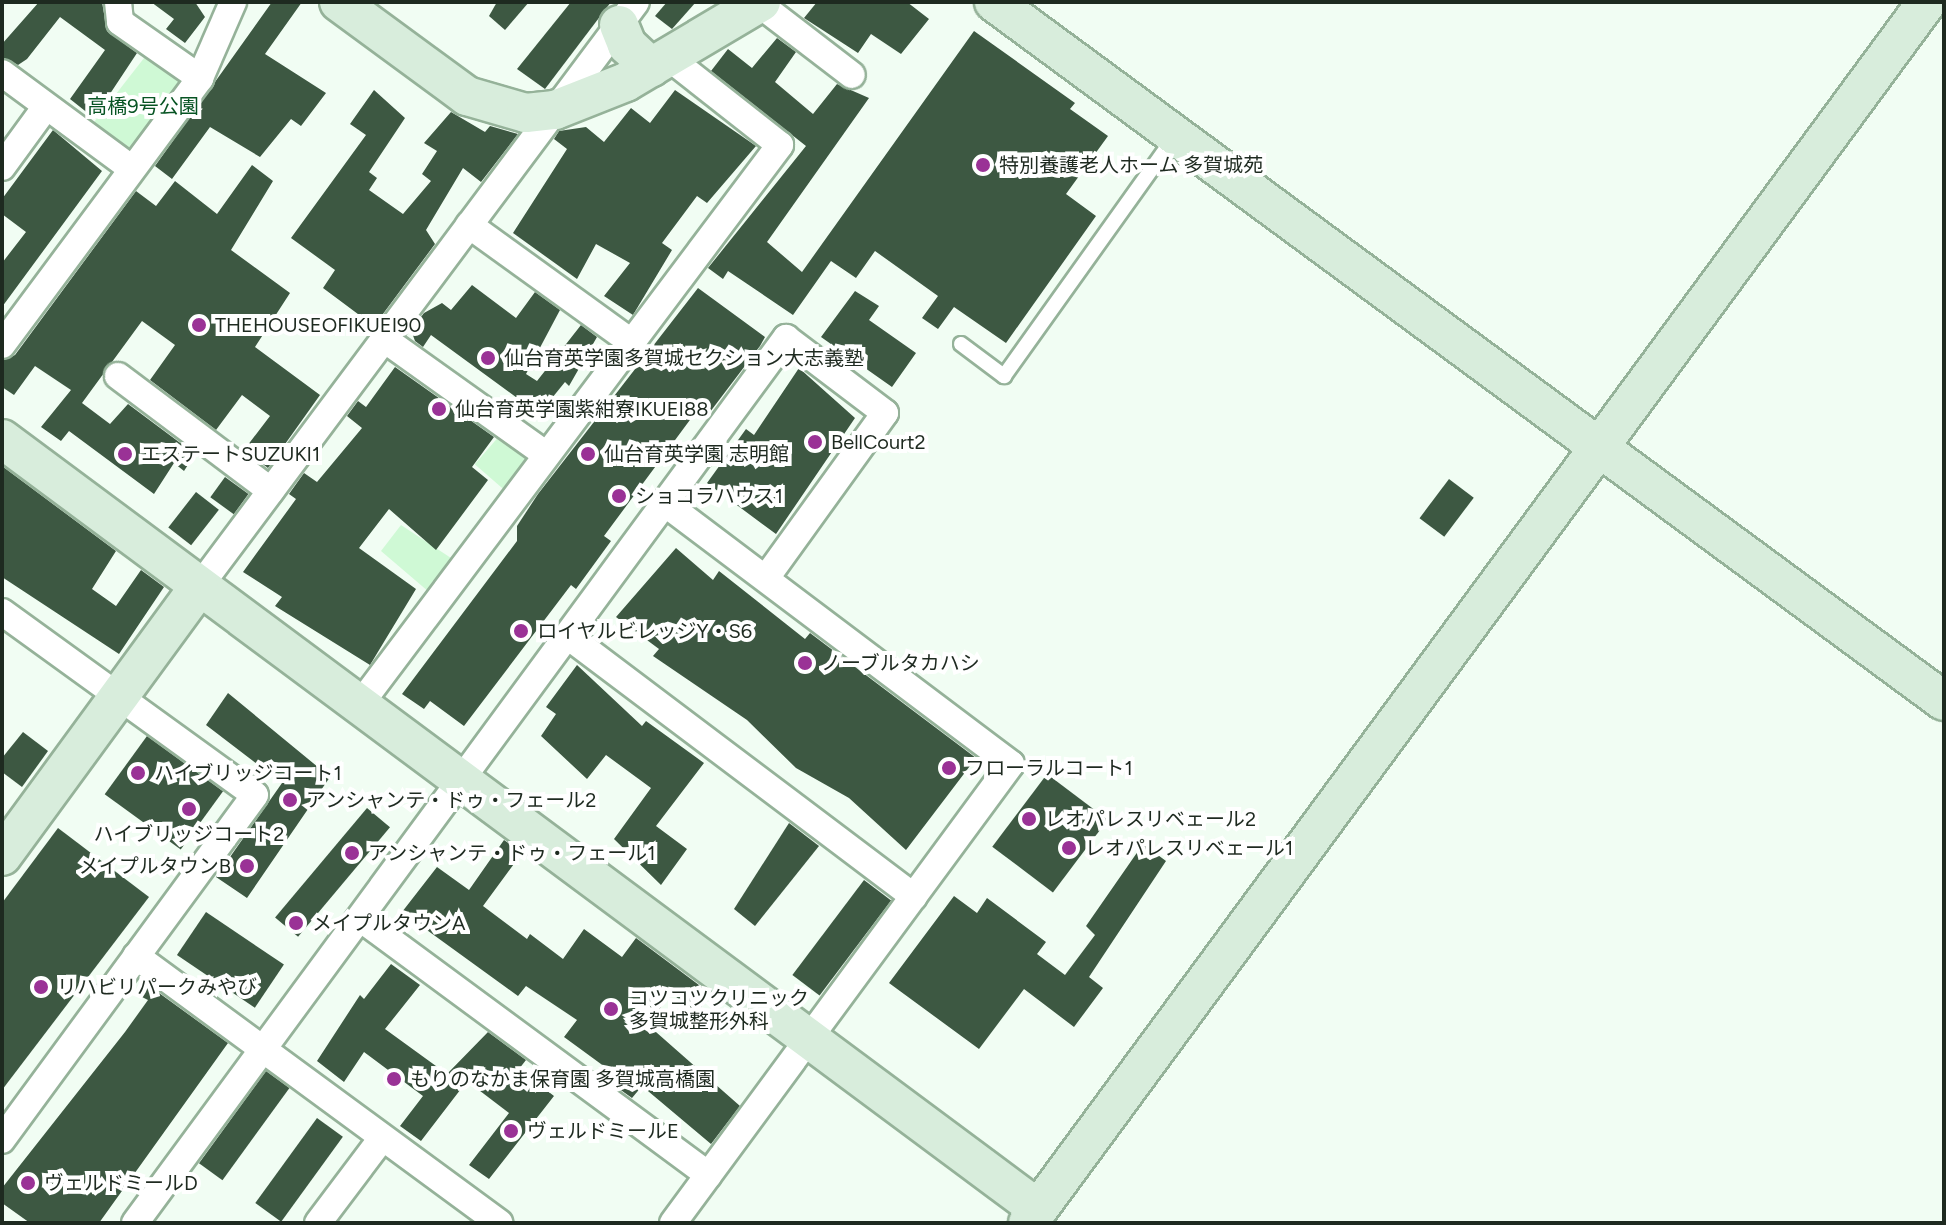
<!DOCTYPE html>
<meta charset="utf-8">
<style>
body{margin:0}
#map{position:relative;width:1946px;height:1225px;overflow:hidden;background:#f1fdf3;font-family:Figtree,"Noto Sans JP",sans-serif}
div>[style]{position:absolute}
.green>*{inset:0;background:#cff9d5;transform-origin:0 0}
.building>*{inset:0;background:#3d5842;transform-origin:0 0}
.roads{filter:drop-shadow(2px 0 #95b299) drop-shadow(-2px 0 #95b299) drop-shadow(0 2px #95b299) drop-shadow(0 -2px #95b299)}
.lane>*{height:14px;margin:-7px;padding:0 7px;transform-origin:7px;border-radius:7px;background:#fff}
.street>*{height:26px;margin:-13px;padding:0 13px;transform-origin:13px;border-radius:13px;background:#fff}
.secondary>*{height:38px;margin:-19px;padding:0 19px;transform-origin:19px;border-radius:19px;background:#d8eddc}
.dots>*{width:22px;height:22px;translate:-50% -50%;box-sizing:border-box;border:4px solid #fff;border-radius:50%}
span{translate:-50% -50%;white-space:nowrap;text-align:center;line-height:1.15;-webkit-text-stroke:8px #fff;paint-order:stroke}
.park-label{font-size:20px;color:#075423}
.poi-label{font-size:20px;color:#1e2a20}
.left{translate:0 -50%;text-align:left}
.right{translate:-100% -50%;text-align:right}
.frame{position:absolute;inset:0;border:4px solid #1e2a20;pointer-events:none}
</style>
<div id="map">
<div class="green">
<div style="clip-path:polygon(155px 44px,200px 78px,147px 147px,120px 149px,91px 126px)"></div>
<div style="left:501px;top:434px;width:37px;height:40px;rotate:41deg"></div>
<div style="clip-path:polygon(401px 525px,454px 560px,429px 592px,381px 551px)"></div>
</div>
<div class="building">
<div style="clip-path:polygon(39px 2px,102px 2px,107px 31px,137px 53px,94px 118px,70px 99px,105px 50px,60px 17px,27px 59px,18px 65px,2px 57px,2px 44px)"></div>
<div style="clip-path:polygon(151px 2px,195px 2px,205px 17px,185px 43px,166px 29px,174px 19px)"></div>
<div style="clip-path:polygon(272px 2px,302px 2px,265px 54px,326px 93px,301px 126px,291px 119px,260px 157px,210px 127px,172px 179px,155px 166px)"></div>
<div style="clip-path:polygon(497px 2px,529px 2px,505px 30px,489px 16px)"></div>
<div style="clip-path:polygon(571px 2px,611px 2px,545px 89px,517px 69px)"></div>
<div style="clip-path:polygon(667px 2px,696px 2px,672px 29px,655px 16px)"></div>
<div style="clip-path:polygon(817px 2px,907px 2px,929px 19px,901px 54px,871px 34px,858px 53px,804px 18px)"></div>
<div style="clip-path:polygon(974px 31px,1075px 103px,1070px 109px,1108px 136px,1066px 194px,1096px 216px,1006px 343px,954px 307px,938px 329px,922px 318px,938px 296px,875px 251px,856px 278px,831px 261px,793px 315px,728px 271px,723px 279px,708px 268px,806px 146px,711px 71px,728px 49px,752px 68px,777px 38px,796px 52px,775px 82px,813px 114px,837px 84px,869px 98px,767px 242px,802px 272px)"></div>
<div style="clip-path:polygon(374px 90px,405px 118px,369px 172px,377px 178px,369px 190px,403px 214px,431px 181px,422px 174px,437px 151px,424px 143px,451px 112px,485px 132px,490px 126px,518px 134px,481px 182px,463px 168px,426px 230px,435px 244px,374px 326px,323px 288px,335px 270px,291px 238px,366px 135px,350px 124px)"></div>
<div style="clip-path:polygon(675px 90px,756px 146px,707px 203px,697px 196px,662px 243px,672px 250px,633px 315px,604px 296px,630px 263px,596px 244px,577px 279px,513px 233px,567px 149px,554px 139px,559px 131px,586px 127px,604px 142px,631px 108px,650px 123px)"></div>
<div style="clip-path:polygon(53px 130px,102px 171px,2px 307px,2px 263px,26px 232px,2px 214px,2px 199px)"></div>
<div style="clip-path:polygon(252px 165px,273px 181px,231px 250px,290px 293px,255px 347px,320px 395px,268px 468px,244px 450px,270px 416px,242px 395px,216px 430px,150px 380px,175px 345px,142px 321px,82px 403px,110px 424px,128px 404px,195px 454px,184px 471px,174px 463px,154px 494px,69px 431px,61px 441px,41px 427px,71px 390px,35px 366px,14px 395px,2px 387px,2px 361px,15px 355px,136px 191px,156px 206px,175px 181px,217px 214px)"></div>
<div style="clip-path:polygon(472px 285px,516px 318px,535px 292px,560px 310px,526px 374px,537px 381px,581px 325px,597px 337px,569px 386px,565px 382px,539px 414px,431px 335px,423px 347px,415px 341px,411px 330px,424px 313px,442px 303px,451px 310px)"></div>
<div style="clip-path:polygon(698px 288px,765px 337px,760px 346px,710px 412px,701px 405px,604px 536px,611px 541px,576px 589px,571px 585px,464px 726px,430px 701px,424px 709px,402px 694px,517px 541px,517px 526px,538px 494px)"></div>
<div style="clip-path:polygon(855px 291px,879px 306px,869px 320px,916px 353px,892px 387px,821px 337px)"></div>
<div style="clip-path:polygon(395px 367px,494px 437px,472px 467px,488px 480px,436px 550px,389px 509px,359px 548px,416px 589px,370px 665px,275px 606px,282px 597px,243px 572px,296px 499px,289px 494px,304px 473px,317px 482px,362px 428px,347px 416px,358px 401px,366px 407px)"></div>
<div style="clip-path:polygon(799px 368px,855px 418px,776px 534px,707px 483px,746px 429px,754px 435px)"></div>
<div style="clip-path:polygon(2px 466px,116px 551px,92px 589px,116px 606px,141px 570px,164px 587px,119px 654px,2px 577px)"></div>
<div style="left:225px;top:477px;width:29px;height:25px;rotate:36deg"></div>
<div style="left:1449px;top:479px;width:31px;height:49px;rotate:37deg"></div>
<div style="left:196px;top:492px;width:29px;height:45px;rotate:38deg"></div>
<div style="clip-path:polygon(676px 548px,713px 580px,719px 571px,805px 639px,810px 633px,976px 758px,906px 850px,849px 798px,796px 768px,747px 720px,653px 656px,659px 649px,616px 617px)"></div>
<div style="clip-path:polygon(577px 665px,642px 726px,646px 721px,704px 763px,656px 826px,687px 849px,661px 885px,614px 839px,651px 788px,606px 755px,587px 779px,541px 736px,556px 714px,546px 707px)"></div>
<div style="clip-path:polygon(228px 693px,330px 777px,247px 898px,216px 877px,282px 783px,206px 725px)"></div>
<div style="clip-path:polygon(23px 732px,48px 751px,22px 787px,2px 772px,2px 758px)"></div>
<div style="left:147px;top:736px;width:94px;height:72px;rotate:36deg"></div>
<div style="left:1047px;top:774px;width:76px;height:91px;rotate:37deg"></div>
<div style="left:367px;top:808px;width:30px;height:143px;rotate:40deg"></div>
<div style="clip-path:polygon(789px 823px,819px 846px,755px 926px,734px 909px)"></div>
<div style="clip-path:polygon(58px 828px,149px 897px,2px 1090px,2px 903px)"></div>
<div style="clip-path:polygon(504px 840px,522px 853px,483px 906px,527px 939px,530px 934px,563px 959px,584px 929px,622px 957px,636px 938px,711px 994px,697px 1013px,671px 993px,648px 1025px,740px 1106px,711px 1144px,642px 1086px,632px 1098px,611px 1083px,616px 1075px,564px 1037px,577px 1020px,526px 986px,518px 996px,402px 912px,437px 867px,469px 890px)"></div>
<div style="clip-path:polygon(1143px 844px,1166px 861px,1089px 977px,1103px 988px,1074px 1027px,1024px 989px,979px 1049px,889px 983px,954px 896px,977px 913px,987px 898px,1046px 942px,1037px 954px,1065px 975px,1095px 935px,1086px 926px)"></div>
<div style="left:864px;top:880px;width:34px;height:119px;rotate:37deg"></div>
<div style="left:206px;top:912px;width:94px;height:52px;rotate:34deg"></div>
<div style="clip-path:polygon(391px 964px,420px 985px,385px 1029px,447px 1074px,488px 1032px,526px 1060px,519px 1069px,554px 1096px,489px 1179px,469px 1165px,509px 1113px,467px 1081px,421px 1141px,400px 1126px,423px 1096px,364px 1052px,344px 1082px,317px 1061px,360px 995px,364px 999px)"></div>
<div style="clip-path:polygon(148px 985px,228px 1043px,99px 1223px,30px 1223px,2px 1203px,2px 1188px,125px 1032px,148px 1000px,140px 996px)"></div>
<div style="left:266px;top:1071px;width:29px;height:114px;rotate:36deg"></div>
<div style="left:317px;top:1118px;width:32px;height:105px;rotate:36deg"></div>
</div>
<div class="roads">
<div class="lane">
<div style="left:961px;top:344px;width:54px;rotate:36.7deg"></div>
<div style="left:1004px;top:376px;width:295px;rotate:-54.5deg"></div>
</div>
<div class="street">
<div style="left:118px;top:2px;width:20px;rotate:84deg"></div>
<div style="left:120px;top:22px;width:98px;rotate:35deg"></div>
<div style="left:758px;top:3px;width:118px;rotate:37.5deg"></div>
<div style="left:2px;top:73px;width:160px;rotate:36.4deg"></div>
<div style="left:2px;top:167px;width:73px;rotate:-53.9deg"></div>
<div style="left:469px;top:225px;width:198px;rotate:35.8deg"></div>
<div style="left:384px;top:339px;width:196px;rotate:35.5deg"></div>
<div style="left:2px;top:345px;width:332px;rotate:-53.4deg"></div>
<div style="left:200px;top:78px;width:83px;rotate:-66.5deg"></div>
<div style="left:118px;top:376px;width:191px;rotate:36.9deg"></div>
<div style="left:666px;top:504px;width:432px;rotate:37deg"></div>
<div style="left:1011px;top:764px;width:570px;rotate:126.37deg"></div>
<div style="left:199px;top:587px;width:730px;rotate:-53.24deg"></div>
<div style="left:2px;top:612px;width:312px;rotate:35.9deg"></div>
<div style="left:255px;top:795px;width:428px;rotate:126.3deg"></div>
<div style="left:568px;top:636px;width:433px;rotate:37deg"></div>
<div style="left:361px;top:703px;width:698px;rotate:-53.1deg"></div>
<div style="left:780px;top:145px;width:142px;rotate:-141.8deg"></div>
<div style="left:360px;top:918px;width:433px;rotate:36.4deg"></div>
<div style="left:136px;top:956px;width:451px;rotate:36.3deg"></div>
<div style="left:135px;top:1223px;width:1099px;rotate:-53.66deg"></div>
<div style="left:786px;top:338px;width:124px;rotate:37.1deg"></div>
<div style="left:885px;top:413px;width:203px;rotate:125.8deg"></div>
<div style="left:318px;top:1223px;width:106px;rotate:-53deg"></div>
</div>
<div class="secondary">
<div style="left:339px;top:2px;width:159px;rotate:36.3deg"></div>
<div style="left:467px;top:96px;width:61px;rotate:16.1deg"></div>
<div style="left:526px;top:113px;width:29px;rotate:-6deg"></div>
<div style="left:555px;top:110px;width:76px;rotate:-21.5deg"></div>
<div style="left:626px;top:82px;width:157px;rotate:-30.7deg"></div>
<div style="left:994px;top:2px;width:1179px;rotate:36.35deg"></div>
<div style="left:619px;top:25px;width:22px;rotate:68deg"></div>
<div style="left:627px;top:45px;width:33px;rotate:43deg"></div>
<div style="left:2px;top:439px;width:1291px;rotate:36.62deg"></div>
<div style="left:2px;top:856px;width:333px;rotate:-53.8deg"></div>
<div style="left:1028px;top:1223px;width:1516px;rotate:-53.64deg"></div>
</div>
</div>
<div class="dots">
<div style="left:983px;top:165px;background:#9a3296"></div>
<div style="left:199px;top:325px;background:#9a3296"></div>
<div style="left:488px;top:358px;background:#9a3296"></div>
<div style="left:439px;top:409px;background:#9a3296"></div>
<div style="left:815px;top:442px;background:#9a3296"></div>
<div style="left:125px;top:454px;background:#9a3296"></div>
<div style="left:588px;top:454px;background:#9a3296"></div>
<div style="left:619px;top:496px;background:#9a3296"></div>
<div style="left:521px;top:631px;background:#9a3296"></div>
<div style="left:805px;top:663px;background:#9a3296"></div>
<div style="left:949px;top:768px;background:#9a3296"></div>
<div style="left:138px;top:773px;background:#9a3296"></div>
<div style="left:290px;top:800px;background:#9a3296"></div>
<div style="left:189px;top:809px;background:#9a3296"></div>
<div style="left:1029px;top:819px;background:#9a3296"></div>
<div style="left:1069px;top:848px;background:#9a3296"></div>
<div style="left:352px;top:853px;background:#9a3296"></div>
<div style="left:247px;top:866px;background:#9a3296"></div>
<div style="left:296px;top:923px;background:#9a3296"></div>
<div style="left:41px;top:987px;background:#9a3296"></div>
<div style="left:611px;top:1009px;background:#9a3296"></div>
<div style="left:394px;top:1079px;background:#9a3296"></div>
<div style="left:511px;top:1131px;background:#9a3296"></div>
<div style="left:28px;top:1183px;background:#9a3296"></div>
</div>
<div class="park-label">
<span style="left:143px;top:106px">高橋9号公園</span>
</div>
<div class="poi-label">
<span class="left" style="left:999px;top:165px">特別養護老人ホーム 多賀城苑</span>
<span class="left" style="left:215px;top:325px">THEHOUSEOFIKUEI90</span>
<span class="left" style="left:504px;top:358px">仙台育英学園多賀城セクション大志義塾</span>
<span class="left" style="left:455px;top:409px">仙台育英学園紫紺寮IKUEI88</span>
<span class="left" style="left:831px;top:442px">BellCourt2</span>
<span class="left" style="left:141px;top:454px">エステートSUZUKI1</span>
<span class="left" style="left:604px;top:454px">仙台育英学園 志明館</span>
<span class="left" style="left:635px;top:496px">ショコラハウス1</span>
<span class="left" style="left:537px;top:631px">ロイヤルビレッジY・S6</span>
<span class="left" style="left:821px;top:663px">ノーブルタカハシ</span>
<span class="left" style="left:965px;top:768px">フローラルコート1</span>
<span class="left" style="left:154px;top:773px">ハイブリッジコート1</span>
<span class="left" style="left:306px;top:800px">アンシャンテ・ドゥ・フェール2</span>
<span class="left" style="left:1045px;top:819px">レオパレスリベェール2</span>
<span style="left:189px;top:834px">ハイブリッジコート2</span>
<span class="left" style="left:1085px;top:848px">レオパレスリベェール1</span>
<span class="left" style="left:368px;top:853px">アンシャンテ・ドゥ・フェール1</span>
<span class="right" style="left:231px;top:866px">メイプルタウンB</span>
<span class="left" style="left:312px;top:923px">メイプルタウンA</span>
<span class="left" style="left:57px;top:987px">リハビリパークみやび</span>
<span class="left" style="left:629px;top:1010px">コツコツクリニック<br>多賀城整形外科</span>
<span class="left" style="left:410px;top:1079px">もりのなかま保育園 多賀城高橋園</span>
<span class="left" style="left:527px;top:1131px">ヴェルドミールE</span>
<span class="left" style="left:44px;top:1183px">ヴェルドミールD</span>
</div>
<div class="frame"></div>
</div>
